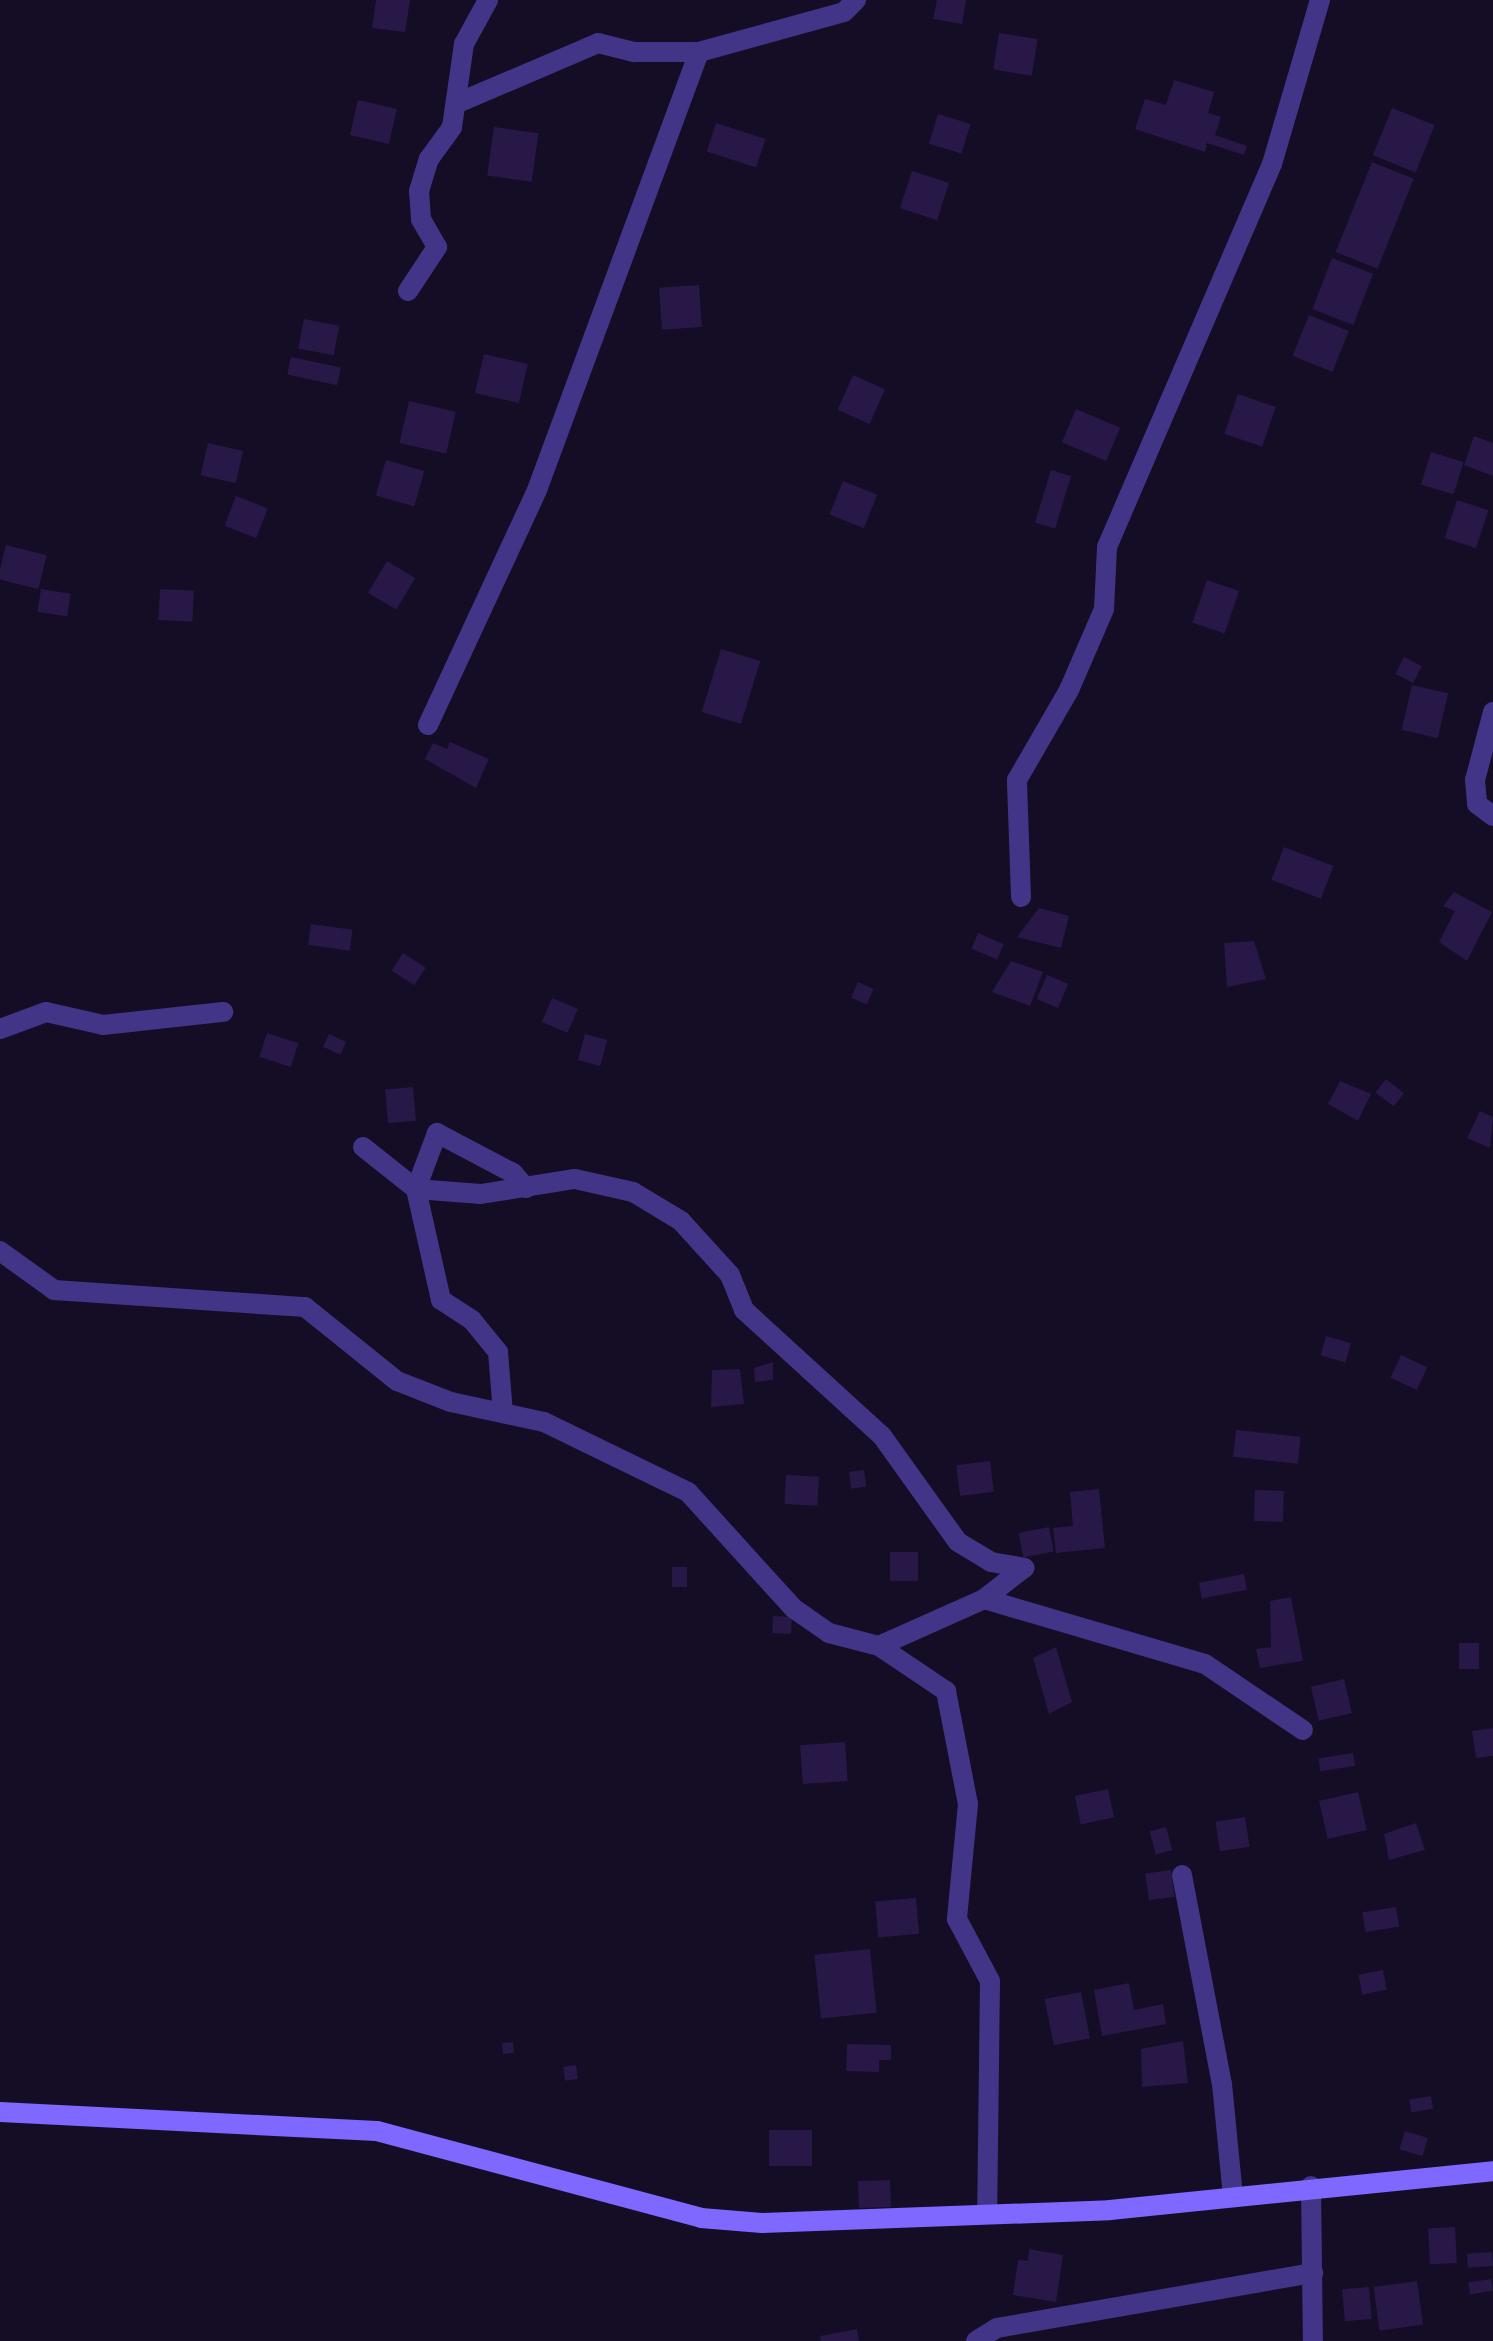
<!DOCTYPE html>
<style>
body{margin:0}
#map{position:relative;width:1493px;height:2341px;overflow:hidden;background:#140d25;font-family:Lato,sans-serif}
div>[style]{position:absolute}
.building>*{inset:0;background:#271847;transform-origin:0 0}
.street>*{height:20px;margin:-10px;padding:0 10px;transform-origin:10px;border-radius:10px;background:#423587}
.secondary>*{height:20px;margin:-10px;padding:0 10px;transform-origin:10px;border-radius:10px;background:#7e68ff}
span{translate:-50% -50%;white-space:nowrap;text-align:center;line-height:1.15;-webkit-text-stroke:6px #140d25;paint-order:stroke}
</style>
<div id="map">
<div class="building">
<div style="clip-path:polygon(376px 0,410px 0,405px 32px,372px 28px)"></div>
<div style="clip-path:polygon(937px 0,966px 0,962px 24px,933px 19px)"></div>
<div style="left:999px;top:33px;width:39px;height:37px;rotate:9deg"></div>
<div style="clip-path:polygon(1174px 80px,1214px 92px,1208px 113px,1221px 117px,1215px 135px,1247px 146px,1244px 155px,1207px 143px,1205px 152px,1135px 129px,1145px 99px,1166px 105px)"></div>
<div style="left:358px;top:100px;width:40px;height:36px;rotate:13deg"></div>
<div style="left:1392px;top:108px;width:46px;height:51px;rotate:22deg"></div>
<div style="left:938px;top:114px;width:34px;height:31px;rotate:17deg"></div>
<div style="left:716px;top:123px;width:52px;height:30px;rotate:18deg"></div>
<div style="left:494px;top:127px;width:45px;height:49px;rotate:8deg"></div>
<div style="left:1372px;top:162px;width:45px;height:97px;rotate:22deg"></div>
<div style="left:912px;top:171px;width:39px;height:39px;rotate:18deg"></div>
<div style="left:1332px;top:258px;width:44px;height:55px;rotate:21deg"></div>
<div style="left:699px;top:285px;width:42px;height:40px;rotate:86deg"></div>
<div style="left:1309px;top:315px;width:43px;height:44px;rotate:22deg"></div>
<div style="left:304px;top:319px;width:36px;height:30px;rotate:11deg"></div>
<div style="left:484px;top:354px;width:45px;height:40px;rotate:13deg"></div>
<div style="left:291px;top:357px;width:51px;height:18px;rotate:12deg"></div>
<div style="left:853px;top:375px;width:35px;height:38px;rotate:24deg"></div>
<div style="left:1238px;top:394px;width:40px;height:42px;rotate:19deg"></div>
<div style="left:409px;top:401px;width:48px;height:43px;rotate:13deg"></div>
<div style="left:1076px;top:409px;width:48px;height:36px;rotate:23deg"></div>
<div style="clip-path:polygon(1474px 436px,1493px 443px,1493px 476px,1464px 465px)"></div>
<div style="left:208px;top:443px;width:36px;height:33px;rotate:13deg"></div>
<div style="left:1431px;top:452px;width:34px;height:34px;rotate:17deg"></div>
<div style="left:386px;top:460px;width:40px;height:37px;rotate:16deg"></div>
<div style="left:1051px;top:470px;width:21px;height:55px;rotate:17deg"></div>
<div style="left:843px;top:481px;width:37px;height:36px;rotate:22deg"></div>
<div style="left:236px;top:496px;width:34px;height:32px;rotate:21deg"></div>
<div style="left:1457px;top:500px;width:33px;height:40px;rotate:18deg"></div>
<div style="left:6px;top:545px;width:42px;height:35px;rotate:14deg"></div>
<div style="left:387px;top:561px;width:33px;height:37px;rotate:31deg"></div>
<div style="left:1207px;top:580px;width:34px;height:45px;rotate:19deg"></div>
<div style="left:41px;top:589px;width:30px;height:23px;rotate:9deg"></div>
<div style="left:160px;top:589px;width:34px;height:31px;rotate:3deg"></div>
<div style="left:721px;top:649px;width:41px;height:66px;rotate:17deg"></div>
<div style="left:1404px;top:657px;width:20px;height:19px;rotate:27deg"></div>
<div style="left:1412px;top:685px;width:37px;height:46px;rotate:13deg"></div>
<div style="clip-path:polygon(450px 742px,489px 759px,476px 788px,425px 759px,433px 743px,447px 749px)"></div>
<div style="left:1284px;top:847px;width:53px;height:35px;rotate:21deg"></div>
<div style="clip-path:polygon(1454px 892px,1492px 912px,1467px 961px,1439px 942px,1455px 911px,1443px 906px)"></div>
<div style="clip-path:polygon(1039px 908px,1069px 916px,1061px 948px,1017px 937px)"></div>
<div style="left:311px;top:924px;width:42px;height:21px;rotate:8deg"></div>
<div style="left:978px;top:933px;width:28px;height:17px;rotate:23deg"></div>
<div style="clip-path:polygon(1254px 941px,1266px 979px,1227px 987px,1224px 943px)"></div>
<div style="left:403px;top:953px;width:27px;height:21px;rotate:33deg"></div>
<div style="clip-path:polygon(1011px 961px,1043px 972px,1030px 1006px,992px 992px)"></div>
<div style="left:1047px;top:975px;width:23px;height:26px;rotate:23deg"></div>
<div style="left:858px;top:982px;width:17px;height:17px;rotate:24deg"></div>
<div style="left:552px;top:998px;width:28px;height:26px;rotate:23deg"></div>
<div style="left:267px;top:1033px;width:33px;height:25px;rotate:18deg"></div>
<div style="left:329px;top:1034px;width:19px;height:14px;rotate:25deg"></div>
<div style="left:585px;top:1034px;width:23px;height:27px;rotate:15deg"></div>
<div style="left:1386px;top:1079px;width:23px;height:17px;rotate:38deg"></div>
<div style="clip-path:polygon(1340px 1081px,1371px 1094px,1358px 1121px,1328px 1104px)"></div>
<div style="left:413px;top:1087px;width:34px;height:28px;rotate:85deg"></div>
<div style="clip-path:polygon(1480px 1111px,1493px 1117px,1490px 1148px,1467px 1138px)"></div>
<div style="left:1326px;top:1336px;width:26px;height:20px;rotate:16deg"></div>
<div style="left:1401px;top:1355px;width:29px;height:25px;rotate:25deg"></div>
<div style="clip-path:polygon(773px 1362px,773px 1380px,755px 1382px,754px 1368px)"></div>
<div style="clip-path:polygon(740px 1369px,744px 1404px,711px 1407px,712px 1370px)"></div>
<div style="left:1236px;top:1430px;width:65px;height:27px;rotate:6deg"></div>
<div style="left:990px;top:1461px;width:31px;height:34px;rotate:83deg"></div>
<div style="left:864px;top:1470px;width:17px;height:15px;rotate:83deg"></div>
<div style="left:786px;top:1475px;width:33px;height:29px;rotate:3deg"></div>
<div style="clip-path:polygon(1099px 1489px,1105px 1548px,1056px 1553px,1053px 1528px,1073px 1526px,1070px 1492px)"></div>
<div style="left:1255px;top:1490px;width:29px;height:31px;rotate:2deg"></div>
<div style="left:1049px;top:1527px;width:25px;height:31px;rotate:79deg"></div>
<div style="left:890px;top:1552px;width:28px;height:29px"></div>
<div style="left:672px;top:1567px;width:15px;height:20px"></div>
<div style="left:1244px;top:1574px;width:16px;height:46px;rotate:79deg"></div>
<div style="clip-path:polygon(1291px 1597px,1303px 1661px,1260px 1668px,1256px 1649px,1271px 1647px,1270px 1601px)"></div>
<div style="left:773px;top:1616px;width:19px;height:17px;rotate:3deg"></div>
<div style="left:1459px;top:1643px;width:20px;height:26px"></div>
<div style="clip-path:polygon(1056px 1647px,1072px 1702px,1049px 1714px,1033px 1658px)"></div>
<div style="left:1344px;top:1679px;width:35px;height:34px;rotate:77deg"></div>
<div style="clip-path:polygon(1493px 1728px,1493px 1756px,1476px 1758px,1472px 1731px)"></div>
<div style="left:845px;top:1742px;width:39px;height:45px;rotate:86deg"></div>
<div style="left:1353px;top:1753px;width:13px;height:35px;rotate:81deg"></div>
<div style="left:1108px;top:1789px;width:29px;height:34px;rotate:78deg"></div>
<div style="left:1358px;top:1792px;width:39px;height:40px;rotate:77deg"></div>
<div style="left:1245px;top:1817px;width:30px;height:30px;rotate:81deg"></div>
<div style="clip-path:polygon(1416px 1823px,1425px 1850px,1389px 1860px,1384px 1834px)"></div>
<div style="left:1166px;top:1827px;width:24px;height:17px;rotate:75deg"></div>
<div style="left:1171px;top:1870px;width:27px;height:26px;rotate:82deg"></div>
<div style="left:916px;top:1898px;width:36px;height:41px;rotate:85deg"></div>
<div style="left:1396px;top:1907px;width:20px;height:34px;rotate:81deg"></div>
<div style="left:870px;top:1949px;width:64px;height:56px;rotate:84deg"></div>
<div style="left:1383px;top:1970px;width:20px;height:25px;rotate:79deg"></div>
<div style="clip-path:polygon(1129px 1983px,1134px 2010px,1163px 2004px,1166px 2024px,1102px 2036px,1094px 1990px)"></div>
<div style="left:1081px;top:1992px;width:47px;height:37px;rotate:79deg"></div>
<div style="clip-path:polygon(1183px 2041px,1188px 2083px,1142px 2087px,1141px 2049px)"></div>
<div style="left:513px;top:2042px;width:11px;height:11px;rotate:85deg"></div>
<div style="clip-path:polygon(847px 2044px,891px 2045px,891px 2060px,879px 2060px,879px 2072px,846px 2071px)"></div>
<div style="left:576px;top:2065px;width:14px;height:13px;rotate:82deg"></div>
<div style="left:1431px;top:2096px;width:13px;height:22px;rotate:81deg"></div>
<div style="left:769px;top:2130px;width:43px;height:36px"></div>
<div style="left:1405px;top:2131px;width:24px;height:19px;rotate:17deg"></div>
<div style="left:890px;top:2180px;width:27px;height:32px;rotate:88deg"></div>
<div style="left:1455px;top:2227px;width:36px;height:27px;rotate:87deg"></div>
<div style="clip-path:polygon(1029px 2249px,1063px 2255px,1056px 2302px,1013px 2295px,1018px 2260px,1028px 2261px)"></div>
<div style="left:1492px;top:2252px;width:14px;height:25px;rotate:86deg"></div>
<div style="left:1491px;top:2279px;width:12px;height:23px;rotate:81deg"></div>
<div style="left:1417px;top:2281px;width:44px;height:44px;rotate:82deg"></div>
<div style="left:1369px;top:2287px;width:32px;height:27px;rotate:85deg"></div>
<div style="clip-path:polygon(857px 2329px,859px 2341px,821px 2341px,820px 2336px)"></div>
</div>
<div class="street">
<div style="left:460px;top:102px;width:150px;rotate:-23.1deg"></div>
<div style="left:598px;top:43px;width:38px;rotate:14deg"></div>
<div style="left:635px;top:52px;width:64px"></div>
<div style="left:699px;top:52px;width:150px;rotate:-15.4deg"></div>
<div style="left:844px;top:12px;width:17px;rotate:-45deg"></div>
<div style="left:408px;top:291px;width:53px;rotate:-56.6deg"></div>
<div style="left:437px;top:247px;width:32px;rotate:-120deg"></div>
<div style="left:421px;top:219px;width:28px;rotate:-94deg"></div>
<div style="left:419px;top:191px;width:34px;rotate:-73deg"></div>
<div style="left:429px;top:159px;width:39px;rotate:-54deg"></div>
<div style="left:452px;top:127px;width:84px;rotate:-81.8deg"></div>
<div style="left:464px;top:44px;width:50px;rotate:-61.4deg"></div>
<div style="left:1493px;top:712px;width:70px;rotate:104.8deg"></div>
<div style="left:1475px;top:780px;width:24px;rotate:85deg"></div>
<div style="left:1477px;top:804px;width:20px;rotate:37deg"></div>
<div style="left:428px;top:725px;width:259px;rotate:-65.1deg"></div>
<div style="left:537px;top:490px;width:467px;rotate:-69.7deg"></div>
<div style="left:1021px;top:897px;width:117px;rotate:-92deg"></div>
<div style="left:1017px;top:780px;width:104px;rotate:-60deg"></div>
<div style="left:1069px;top:690px;width:88px;rotate:-66.6deg"></div>
<div style="left:1104px;top:609px;width:62px;rotate:-87.2deg"></div>
<div style="left:1107px;top:547px;width:417px;rotate:-66.7deg"></div>
<div style="left:1272px;top:164px;width:171px;rotate:-73.7deg"></div>
<div style="left:0;top:1029px;width:49px;rotate:-20.3deg"></div>
<div style="left:46px;top:1012px;width:58px;rotate:12.8deg"></div>
<div style="left:103px;top:1025px;width:121px;rotate:-6.2deg"></div>
<div style="left:363px;top:1147px;width:68px;rotate:38.4deg"></div>
<div style="left:416px;top:1189px;width:65px;rotate:4.4deg"></div>
<div style="left:481px;top:1194px;width:95px;rotate:-9.1deg"></div>
<div style="left:575px;top:1179px;width:59px;rotate:12.6deg"></div>
<div style="left:633px;top:1192px;width:56px;rotate:31.1deg"></div>
<div style="left:681px;top:1221px;width:73px;rotate:47.8deg"></div>
<div style="left:730px;top:1275px;width:38px;rotate:68deg"></div>
<div style="left:744px;top:1310px;width:187px;rotate:42.4deg"></div>
<div style="left:882px;top:1436px;width:130px;rotate:54.4deg"></div>
<div style="left:958px;top:1542px;width:39px;rotate:31deg"></div>
<div style="left:991px;top:1562px;width:34px;rotate:10deg"></div>
<div style="left:1024px;top:1568px;width:51px;rotate:142.2deg"></div>
<div style="left:0;top:1251px;width:67px;rotate:35.8deg"></div>
<div style="left:54px;top:1290px;width:252px;rotate:3.9deg"></div>
<div style="left:305px;top:1307px;width:118px;rotate:38.8deg"></div>
<div style="left:397px;top:1381px;width:58px;rotate:21.3deg"></div>
<div style="left:451px;top:1402px;width:95px;rotate:12.1deg"></div>
<div style="left:544px;top:1422px;width:160px;rotate:25.9deg"></div>
<div style="left:688px;top:1492px;width:156px;rotate:47.8deg"></div>
<div style="left:793px;top:1608px;width:44px;rotate:34.8deg"></div>
<div style="left:829px;top:1633px;width:52px;rotate:14.6deg"></div>
<div style="left:879px;top:1646px;width:115px;rotate:-24.1deg"></div>
<div style="left:984px;top:1599px;width:230px;rotate:16.4deg"></div>
<div style="left:1205px;top:1664px;width:118px;rotate:34deg"></div>
<div style="left:503px;top:1413px;width:61px;rotate:-94.7deg"></div>
<div style="left:498px;top:1352px;width:41px;rotate:-129.1deg"></div>
<div style="left:472px;top:1320px;width:37px;rotate:-147deg"></div>
<div style="left:441px;top:1300px;width:114px;rotate:-102.7deg"></div>
<div style="left:416px;top:1189px;width:60px;rotate:-69.4deg"></div>
<div style="left:437px;top:1133px;width:86px;rotate:27.8deg"></div>
<div style="left:513px;top:1173px;width:20px;rotate:49deg"></div>
<div style="left:879px;top:1646px;width:81px;rotate:33.9deg"></div>
<div style="left:946px;top:1691px;width:115px;rotate:79deg"></div>
<div style="left:968px;top:1804px;width:116px;rotate:95.5deg"></div>
<div style="left:957px;top:1919px;width:70px;rotate:62deg"></div>
<div style="left:990px;top:1981px;width:230px;rotate:90.7deg"></div>
<div style="left:1182px;top:1875px;width:213px;rotate:79.2deg"></div>
<div style="left:1222px;top:2084px;width:113px;rotate:84.4deg"></div>
<div style="left:1311px;top:2186px;width:155px;rotate:89.3deg"></div>
<div style="left:976px;top:2341px;width:25px;rotate:-32deg"></div>
<div style="left:997px;top:2328px;width:321px;rotate:-9.9deg"></div>
</div>
<div class="secondary">
<div style="left:0;top:2112px;width:377px;rotate:2.9deg"></div>
<div style="left:377px;top:2131px;width:335px;rotate:15deg"></div>
<div style="left:701px;top:2218px;width:61px;rotate:4.7deg"></div>
<div style="left:762px;top:2223px;width:348px;rotate:-2.1deg"></div>
<div style="left:1110px;top:2210px;width:385px;rotate:-5.8deg"></div>
</div>
</div>
